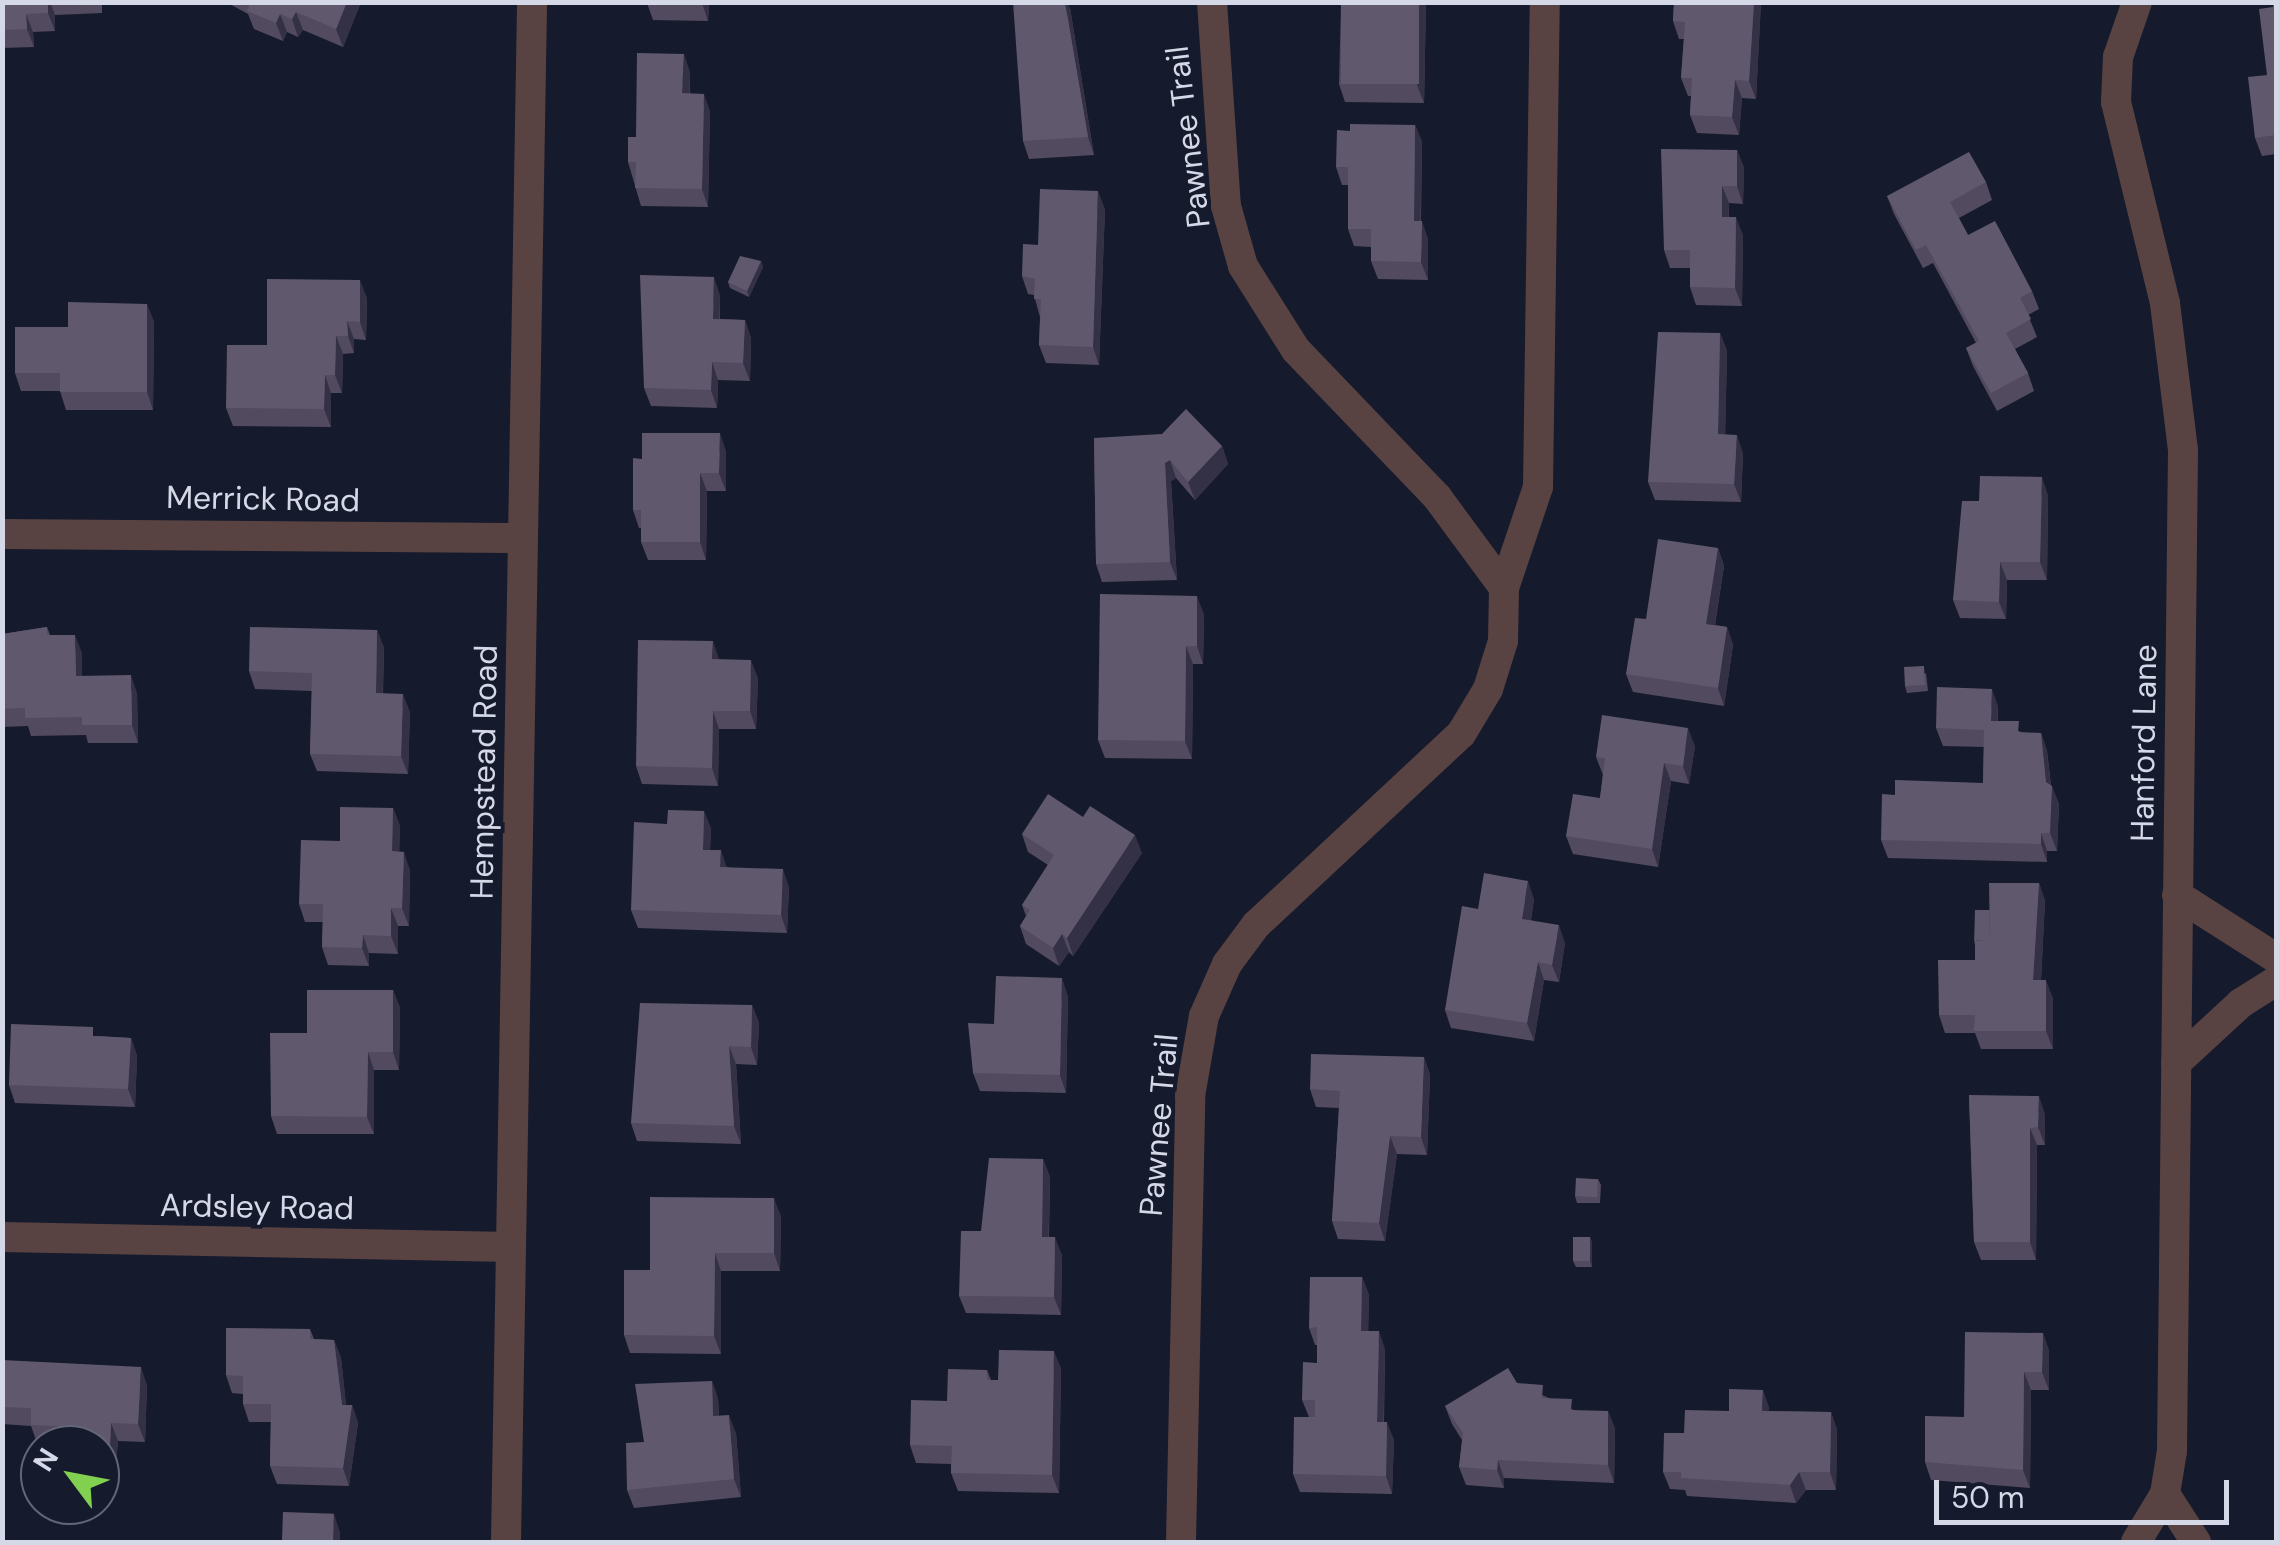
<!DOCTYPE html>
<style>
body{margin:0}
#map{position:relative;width:2279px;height:1545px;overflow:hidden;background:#161a2d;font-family:"DM Sans",sans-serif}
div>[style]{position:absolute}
.street>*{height:30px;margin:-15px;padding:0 15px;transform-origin:15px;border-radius:15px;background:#594342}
.wall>*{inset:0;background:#524a5f}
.shaded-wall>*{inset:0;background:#343045}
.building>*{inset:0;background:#60596e;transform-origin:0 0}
span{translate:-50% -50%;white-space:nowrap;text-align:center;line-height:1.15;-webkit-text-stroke:8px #161a2d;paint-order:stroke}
.street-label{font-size:32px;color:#d5d8e6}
.frame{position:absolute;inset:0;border:5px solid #d5d8e6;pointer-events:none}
.north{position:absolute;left:20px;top:1425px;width:100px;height:100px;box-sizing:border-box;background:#161a2d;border:2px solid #626677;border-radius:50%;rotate:302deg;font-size:28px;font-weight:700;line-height:40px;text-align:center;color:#d5d8e6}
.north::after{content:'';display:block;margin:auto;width:35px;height:45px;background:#82d050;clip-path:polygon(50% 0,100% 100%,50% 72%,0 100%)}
.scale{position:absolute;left:1934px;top:1480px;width:295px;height:45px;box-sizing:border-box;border:5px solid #d5d8e6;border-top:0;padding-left:12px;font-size:30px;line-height:35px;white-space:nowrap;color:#d5d8e6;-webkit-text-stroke:8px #161a2d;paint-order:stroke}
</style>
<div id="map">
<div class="street">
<div style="left:1212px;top:2px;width:204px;rotate:86.1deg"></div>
<div style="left:1226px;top:206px;width:62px;rotate:74.2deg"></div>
<div style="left:1243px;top:266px;width:99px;rotate:57.8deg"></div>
<div style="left:1296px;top:350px;width:204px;rotate:46.2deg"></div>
<div style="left:1437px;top:497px;width:113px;rotate:53.6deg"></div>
<div style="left:2px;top:534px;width:521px;rotate:0.44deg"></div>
<div style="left:2177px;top:895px;width:117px;rotate:32.5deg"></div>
<div style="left:2176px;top:1063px;width:88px;rotate:-42.7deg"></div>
<div style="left:2241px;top:1003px;width:41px;rotate:-32.2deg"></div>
<div style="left:2px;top:1237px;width:509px;rotate:1.13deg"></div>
<div style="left:2165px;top:1494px;width:57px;rotate:57.1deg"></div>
<div style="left:506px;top:1542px;width:1540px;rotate:-89.03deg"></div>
<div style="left:1181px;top:1542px;width:446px;rotate:-88.8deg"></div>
<div style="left:1190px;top:1096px;width:81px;rotate:-80.1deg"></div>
<div style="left:1204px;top:1016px;width:57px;rotate:-66.1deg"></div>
<div style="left:1227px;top:964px;width:49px;rotate:-53.4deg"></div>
<div style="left:1256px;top:925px;width:280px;rotate:-43deg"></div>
<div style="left:1461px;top:734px;width:52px;rotate:-59deg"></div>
<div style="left:1488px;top:689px;width:50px;rotate:-72.6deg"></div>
<div style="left:1503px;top:641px;width:53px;rotate:-88.9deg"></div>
<div style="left:1504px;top:588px;width:107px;rotate:-71.4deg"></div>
<div style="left:1538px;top:487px;width:485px;rotate:-89.2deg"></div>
<div style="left:2136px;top:1542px;width:56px;rotate:-58.9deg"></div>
<div style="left:2165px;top:1494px;width:44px;rotate:-80.8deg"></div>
<div style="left:2172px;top:1451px;width:1001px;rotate:-89.37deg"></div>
<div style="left:2183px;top:450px;width:148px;rotate:-97deg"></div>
<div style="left:2165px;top:303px;width:207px;rotate:-103.7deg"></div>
<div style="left:2116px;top:102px;width:45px;rotate:-87.5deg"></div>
<div style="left:2118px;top:57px;width:58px;rotate:-70.9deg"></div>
</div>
<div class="wall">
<div style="clip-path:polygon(2px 2px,102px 2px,102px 13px,55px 15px,55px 31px,33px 32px,34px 47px,2px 48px)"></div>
<div style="clip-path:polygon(226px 2px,361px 2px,343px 47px,303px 30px,298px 37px,287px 32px,283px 41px,254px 29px,248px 14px)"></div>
<div style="clip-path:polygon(640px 2px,709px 2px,708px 21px,653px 20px,647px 3px)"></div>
<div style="clip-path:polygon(1341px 2px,1426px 2px,1424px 103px,1345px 102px,1339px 84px)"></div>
<div style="clip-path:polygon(1674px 2px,1761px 2px,1756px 99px,1742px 98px,1739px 135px,1697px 133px,1690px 115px,1691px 96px,1688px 96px,1681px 78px,1684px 39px,1679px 39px,1673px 21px)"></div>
<div style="clip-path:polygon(2276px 2px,2276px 154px,2262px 156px,2255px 138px,2267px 75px,2273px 7px)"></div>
<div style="clip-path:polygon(1070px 8px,1094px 155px,1029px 159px,1023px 141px)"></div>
<div style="clip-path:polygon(690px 72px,690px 93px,710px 111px,708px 207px,641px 206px,628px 162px)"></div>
<div style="clip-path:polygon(1415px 125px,1422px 142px,1421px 221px,1428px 239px,1428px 280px,1378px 279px,1371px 261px,1371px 247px,1354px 246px,1348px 229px,1348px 185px,1342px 185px,1336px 167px,1350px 131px)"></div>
<div style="clip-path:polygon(1737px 150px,1744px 168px,1743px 204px,1729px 203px,1729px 217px,1743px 235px,1742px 306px,1696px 305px,1690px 287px,1690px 268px,1670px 268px,1664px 250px)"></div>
<div style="clip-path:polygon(1986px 182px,1992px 200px,1959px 218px,1968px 235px,2032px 291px,2039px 309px,2028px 315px,2037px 337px,2015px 349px,2028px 373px,2034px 391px,1997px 411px,1973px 366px,1966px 348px,1976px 343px,1933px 263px,1923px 268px,1894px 214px,1887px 196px)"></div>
<div style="clip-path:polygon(1105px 209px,1099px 365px,1046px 363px,1039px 345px,1040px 317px,1034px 295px,1028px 294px,1022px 276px,1038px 245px)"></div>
<div style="clip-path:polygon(761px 261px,763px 267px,749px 297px,730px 288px,728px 282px)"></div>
<div style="clip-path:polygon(720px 295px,720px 319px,745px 320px,751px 338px,750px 381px,718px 380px,717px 408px,651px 406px,644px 388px)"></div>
<div style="clip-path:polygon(367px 298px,366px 340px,354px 339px,354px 353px,343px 354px,342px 393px,331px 393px,331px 427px,233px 426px,226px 408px,267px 345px)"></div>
<div style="clip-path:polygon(154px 321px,153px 410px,66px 410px,60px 391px,21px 391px,15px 373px,68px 327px)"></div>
<div style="clip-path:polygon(1720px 333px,1727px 351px,1725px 434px,1743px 453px,1741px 502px,1655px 500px,1648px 482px)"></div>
<div style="clip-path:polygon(1094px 438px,1222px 446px,1228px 464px,1195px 500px,1176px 478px,1171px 481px,1177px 580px,1102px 582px,1096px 564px)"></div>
<div style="clip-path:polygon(726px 451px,726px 491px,707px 491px,706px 560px,648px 560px,641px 542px,641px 528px,639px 528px,633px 510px,642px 459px)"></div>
<div style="clip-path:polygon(2048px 495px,2047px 580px,2007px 580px,2006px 619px,1960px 618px,1953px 600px,1979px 501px)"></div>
<div style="clip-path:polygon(1718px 548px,1724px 566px,1715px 625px,1727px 627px,1733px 645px,1724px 706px,1633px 692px,1626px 674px,1646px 619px)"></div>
<div style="clip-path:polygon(1204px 614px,1203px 664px,1193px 664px,1192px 759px,1105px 758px,1098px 740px)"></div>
<div style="clip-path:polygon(47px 627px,50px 635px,82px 653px,82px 676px,137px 693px,138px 743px,88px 743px,86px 735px,31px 736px,28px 726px,2px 727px,2px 634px)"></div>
<div style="clip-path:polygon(377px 630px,384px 648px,383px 693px,410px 712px,408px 774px,317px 771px,310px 754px,312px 691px,255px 689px,249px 671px)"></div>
<div style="clip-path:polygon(719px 659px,758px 678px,756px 729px,719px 729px,718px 786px,642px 784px,636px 766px)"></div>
<div style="clip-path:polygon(1926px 673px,1928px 691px,1907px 693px,1905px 686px)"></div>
<div style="clip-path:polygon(1998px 706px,1998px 721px,2023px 733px,2041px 733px,2047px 751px,2051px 785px,2059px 804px,2057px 851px,2047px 851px,2047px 862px,1888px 858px,1881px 840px,1895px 795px,1983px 783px,1984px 747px,1943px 746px,1936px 728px)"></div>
<div style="clip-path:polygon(1695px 746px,1689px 784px,1671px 781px,1658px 867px,1573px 854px,1566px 836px,1600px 798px,1603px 775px,1596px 757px)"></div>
<div style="clip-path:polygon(393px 808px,400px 826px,399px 852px,410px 870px,409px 926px,398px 926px,398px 954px,369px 953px,369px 966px,328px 965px,322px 947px,323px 922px,305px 922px,299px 904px,340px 841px)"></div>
<div style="clip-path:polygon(704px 811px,711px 829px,710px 850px,727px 867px,789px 887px,787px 933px,638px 928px,631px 910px,667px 824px)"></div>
<div style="clip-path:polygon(1083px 817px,1142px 853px,1073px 956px,1069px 952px,1059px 966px,1026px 944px,1020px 926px,1026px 916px,1022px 905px,1048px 865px,1028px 852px,1022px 834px)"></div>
<div style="clip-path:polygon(2039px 883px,2045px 901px,2041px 980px,2053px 998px,2053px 1049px,1981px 1049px,1975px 1033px,1945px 1033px,1939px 1015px,1975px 960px,1989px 910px)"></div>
<div style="clip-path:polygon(1534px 899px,1531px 920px,1565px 943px,1559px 982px,1544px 980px,1534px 1041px,1451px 1028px,1445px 1010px,1478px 909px)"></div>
<div style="clip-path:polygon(393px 990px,400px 1008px,399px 1070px,374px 1070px,374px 1134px,277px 1134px,271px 1116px,307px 1033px)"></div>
<div style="clip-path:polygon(1068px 996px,1066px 1093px,980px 1091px,973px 1073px,994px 1024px)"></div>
<div style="clip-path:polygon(752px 1005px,759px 1023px,757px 1065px,736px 1064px,741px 1144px,637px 1141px,631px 1123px)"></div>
<div style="clip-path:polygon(97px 1036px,131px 1038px,137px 1056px,135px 1107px,15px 1103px,9px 1085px)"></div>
<div style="clip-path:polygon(1424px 1057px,1430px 1075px,1427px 1155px,1397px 1154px,1385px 1241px,1338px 1239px,1332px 1221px,1339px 1108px,1316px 1107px,1310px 1089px)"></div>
<div style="clip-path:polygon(1969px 1095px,2045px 1114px,2045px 1145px,2037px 1145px,2036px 1260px,1981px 1260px,1974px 1242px)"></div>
<div style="clip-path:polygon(1043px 1159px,1050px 1177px,1049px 1237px,1062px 1255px,1061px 1315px,966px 1313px,959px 1296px,981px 1231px)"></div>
<div style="clip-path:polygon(1598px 1179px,1601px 1185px,1600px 1203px,1577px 1203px,1575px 1196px)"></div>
<div style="clip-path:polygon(781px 1216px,780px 1271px,721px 1271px,721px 1354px,630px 1353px,624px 1335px,650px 1270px)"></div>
<div style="clip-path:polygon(1590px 1237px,1592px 1243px,1592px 1267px,1576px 1267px,1573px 1261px)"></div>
<div style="clip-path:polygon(1362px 1277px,1369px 1295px,1368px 1331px,1385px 1349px,1384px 1422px,1394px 1440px,1392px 1494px,1300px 1492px,1293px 1474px,1309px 1417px,1302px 1400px,1317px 1363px,1317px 1345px,1315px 1345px,1309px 1328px)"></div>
<div style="clip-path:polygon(310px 1329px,314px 1339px,334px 1340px,341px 1358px,346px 1405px,352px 1405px,358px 1423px,349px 1486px,277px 1484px,270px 1466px,271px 1422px,249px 1422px,243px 1404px,243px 1394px,232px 1393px,226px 1375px)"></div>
<div style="clip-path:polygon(2043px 1333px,2049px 1351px,2049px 1390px,2031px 1390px,2030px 1488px,1931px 1480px,1925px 1462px)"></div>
<div style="clip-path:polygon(2px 1360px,147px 1385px,145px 1442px,118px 1441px,116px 1464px,100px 1463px,100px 1445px,37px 1443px,31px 1426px,2px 1424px)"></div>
<div style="clip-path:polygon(1061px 1368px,1059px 1493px,958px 1491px,951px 1473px,951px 1464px,916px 1463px,910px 1445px,947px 1401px,987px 1370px,991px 1380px,998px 1380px)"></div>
<div style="clip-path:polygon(712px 1381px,718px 1399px,719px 1416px,736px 1433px,741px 1497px,634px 1508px,627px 1490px,644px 1442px)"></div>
<div style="clip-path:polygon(1517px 1383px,1576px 1411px,1608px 1411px,1615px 1429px,1614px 1483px,1504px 1478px,1504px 1488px,1466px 1485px,1459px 1467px,1462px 1440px,1452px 1424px,1445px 1406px)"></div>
<div style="clip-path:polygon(1769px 1407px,1769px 1411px,1831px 1412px,1837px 1430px,1836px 1490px,1806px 1490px,1796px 1503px,1687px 1496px,1685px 1490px,1670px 1489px,1663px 1472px,1684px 1433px,1729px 1411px)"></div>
</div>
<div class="shaded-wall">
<div style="clip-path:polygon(48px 2px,50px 2px,55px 15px,55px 31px,48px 13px)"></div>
<div style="clip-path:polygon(347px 2px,361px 2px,343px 47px,336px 29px)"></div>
<div style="clip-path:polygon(709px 2px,708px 21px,702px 3px)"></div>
<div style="clip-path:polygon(1065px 2px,1068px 2px,1070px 8px,1094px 155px,1088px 137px)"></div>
<div style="clip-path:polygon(1419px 2px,1426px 2px,1424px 103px,1417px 85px)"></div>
<div style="clip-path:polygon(1754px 2px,1761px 2px,1756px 99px,1749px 81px)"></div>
<div style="clip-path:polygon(296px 12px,303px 30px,298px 37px,292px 19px)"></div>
<div style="clip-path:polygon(26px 14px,33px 32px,34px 47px,27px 29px)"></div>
<div style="clip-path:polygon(280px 14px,287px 32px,283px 41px,276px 23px)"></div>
<div style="clip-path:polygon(684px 54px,690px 72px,689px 111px,682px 93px)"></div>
<div style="clip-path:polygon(1735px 80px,1742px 98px,1739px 135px,1732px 117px)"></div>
<div style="clip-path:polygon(704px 94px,710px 111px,708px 207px,702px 189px)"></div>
<div style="clip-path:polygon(1415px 125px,1422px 142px,1420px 239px,1414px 221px)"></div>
<div style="clip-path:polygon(1737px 150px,1744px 168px,1743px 204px,1737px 186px)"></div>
<div style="clip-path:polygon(1722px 186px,1729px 203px,1728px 235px,1722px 217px)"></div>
<div style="clip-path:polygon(1098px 191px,1105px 209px,1099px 365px,1093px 347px)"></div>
<div style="clip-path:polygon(1736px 217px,1743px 235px,1742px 306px,1735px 288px)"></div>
<div style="clip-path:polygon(1422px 221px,1428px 239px,1428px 280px,1421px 262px)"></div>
<div style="clip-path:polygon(761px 261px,763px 267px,749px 297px,747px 291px)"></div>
<div style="clip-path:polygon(714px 277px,720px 295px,719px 337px,713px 319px)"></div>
<div style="clip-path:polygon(360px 280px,367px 298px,366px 340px,360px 322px)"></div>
<div style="clip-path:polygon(147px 304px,154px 321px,153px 410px,147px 392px)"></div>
<div style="clip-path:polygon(745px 320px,751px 338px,750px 381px,743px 363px)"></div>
<div style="clip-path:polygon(347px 321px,354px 339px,354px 353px,348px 336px)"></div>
<div style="clip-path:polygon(1720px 333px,1727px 351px,1725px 452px,1718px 434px)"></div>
<div style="clip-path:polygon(336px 336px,343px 354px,342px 393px,335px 375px)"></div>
<div style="clip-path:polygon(712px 362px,718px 380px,717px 408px,711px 390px)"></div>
<div style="clip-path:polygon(325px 375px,331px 393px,331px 427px,324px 409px)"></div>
<div style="clip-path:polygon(720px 433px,726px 451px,726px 491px,719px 473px)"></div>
<div style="clip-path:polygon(1737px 435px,1743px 453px,1741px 502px,1734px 484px)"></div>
<div style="clip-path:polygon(1222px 446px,1228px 464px,1195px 500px,1188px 482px)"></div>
<div style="clip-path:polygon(1170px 460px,1176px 478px,1171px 481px,1177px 580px,1170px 562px,1165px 463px)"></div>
<div style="clip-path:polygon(700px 473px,707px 491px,706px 560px,700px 542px)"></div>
<div style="clip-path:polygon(2042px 477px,2048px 495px,2047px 580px,2040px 562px)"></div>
<div style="clip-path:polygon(1718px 548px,1724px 566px,1712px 642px,1706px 624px)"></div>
<div style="clip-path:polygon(2000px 562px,2007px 580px,2006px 619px,1999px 602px)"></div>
<div style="clip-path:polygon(1197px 596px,1204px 614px,1203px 664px,1197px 646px)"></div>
<div style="clip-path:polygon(1727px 627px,1733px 645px,1724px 706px,1718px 688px)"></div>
<div style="clip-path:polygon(377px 630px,384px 648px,382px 711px,376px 693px)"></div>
<div style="clip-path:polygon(75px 635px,82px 653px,82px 694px,76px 676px)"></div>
<div style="clip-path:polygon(713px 641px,719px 659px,712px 659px)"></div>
<div style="clip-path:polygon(1186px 646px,1193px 664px,1192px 759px,1185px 741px)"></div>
<div style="clip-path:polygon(751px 660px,758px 678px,756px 729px,750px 711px)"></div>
<div style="clip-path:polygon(131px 675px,137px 693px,138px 743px,132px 725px)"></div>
<div style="clip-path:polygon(1992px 689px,1998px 706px,1997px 739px,1991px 721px)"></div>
<div style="clip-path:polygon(403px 694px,410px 712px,408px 774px,401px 756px)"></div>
<div style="clip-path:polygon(713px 711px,719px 729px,718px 786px,712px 768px)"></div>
<div style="clip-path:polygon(1688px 728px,1695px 746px,1689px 784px,1683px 766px)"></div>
<div style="clip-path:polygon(2041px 733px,2047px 751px,2052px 796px,2052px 786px,2059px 804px,2057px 851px,2050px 833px)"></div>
<div style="clip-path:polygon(1664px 763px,1671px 781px,1658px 867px,1652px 849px)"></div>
<div style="clip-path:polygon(393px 808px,400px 826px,399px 869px,392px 851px)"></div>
<div style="clip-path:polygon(704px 811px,711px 829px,709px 867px,703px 850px)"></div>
<div style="clip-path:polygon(2041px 833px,2047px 851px,2047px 862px,2041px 844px)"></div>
<div style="clip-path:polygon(1135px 835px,1142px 853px,1073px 956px,1067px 938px)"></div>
<div style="clip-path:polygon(721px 850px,727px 868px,720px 867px)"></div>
<div style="clip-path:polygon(404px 852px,410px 870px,409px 926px,402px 908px)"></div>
<div style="clip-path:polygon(783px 869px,789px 887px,787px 933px,781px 915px)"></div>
<div style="clip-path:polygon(1528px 881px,1534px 899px,1528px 937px,1522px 919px)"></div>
<div style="clip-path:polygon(2039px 883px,2045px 901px,2040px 998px,2033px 980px)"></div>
<div style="clip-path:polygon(391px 908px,398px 926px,398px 954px,391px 936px)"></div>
<div style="clip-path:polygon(1559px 925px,1565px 943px,1559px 982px,1552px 965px)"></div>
<div style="clip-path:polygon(1062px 934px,1069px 952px,1059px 966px,1053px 948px)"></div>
<div style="clip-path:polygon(363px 935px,369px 953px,369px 966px,362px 948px)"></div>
<div style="clip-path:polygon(1538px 962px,1544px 980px,1534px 1041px,1527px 1023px)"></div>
<div style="clip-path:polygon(1062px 978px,1068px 996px,1066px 1093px,1060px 1075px)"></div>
<div style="clip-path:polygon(2046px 980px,2053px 998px,2053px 1049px,2046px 1031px)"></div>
<div style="clip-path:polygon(393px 990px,400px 1008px,399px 1070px,393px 1052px)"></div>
<div style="clip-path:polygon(752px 1005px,759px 1023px,757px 1065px,751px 1047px)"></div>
<div style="clip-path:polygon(131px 1038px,137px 1056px,135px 1107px,128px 1089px)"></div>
<div style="clip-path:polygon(729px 1046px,736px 1064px,741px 1144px,734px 1126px)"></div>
<div style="clip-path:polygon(368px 1052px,374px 1070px,374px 1134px,367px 1117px)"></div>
<div style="clip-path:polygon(1424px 1057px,1430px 1075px,1427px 1155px,1421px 1137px)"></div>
<div style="clip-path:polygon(2039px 1096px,2045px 1114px,2045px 1145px,2038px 1127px)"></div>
<div style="clip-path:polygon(2030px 1128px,2037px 1145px,2036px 1260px,2030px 1242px)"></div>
<div style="clip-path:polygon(1390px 1136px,1397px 1154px,1385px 1241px,1379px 1223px)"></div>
<div style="clip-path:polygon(1043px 1159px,1050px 1177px,1048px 1255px,1042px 1237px)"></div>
<div style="clip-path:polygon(774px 1198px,781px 1216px,780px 1271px,774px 1253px)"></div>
<div style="clip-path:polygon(1055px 1237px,1062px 1255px,1061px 1315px,1054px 1297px)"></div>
<div style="clip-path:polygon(1590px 1237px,1592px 1243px,1592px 1267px,1590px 1261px)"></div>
<div style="clip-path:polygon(715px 1253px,721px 1271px,721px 1354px,714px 1336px)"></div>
<div style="clip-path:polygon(1362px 1277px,1369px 1295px,1368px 1349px,1361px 1331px)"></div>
<div style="clip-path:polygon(1379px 1331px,1385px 1349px,1383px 1440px,1377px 1422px)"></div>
<div style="clip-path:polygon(2043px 1333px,2049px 1351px,2049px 1390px,2042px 1372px)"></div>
<div style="clip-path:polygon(334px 1340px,341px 1358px,348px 1423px,342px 1405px)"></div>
<div style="clip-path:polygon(1054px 1351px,1061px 1368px,1059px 1493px,1052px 1475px)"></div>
<div style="clip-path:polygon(141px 1367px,147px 1385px,145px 1442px,138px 1424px)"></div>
<div style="clip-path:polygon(2024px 1372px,2031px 1390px,2030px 1488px,2023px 1470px)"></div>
<div style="clip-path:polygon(712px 1381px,718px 1399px,720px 1434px,713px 1416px)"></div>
<div style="clip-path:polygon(1763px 1390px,1769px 1407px,1769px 1429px,1762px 1411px)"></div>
<div style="clip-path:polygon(352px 1405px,358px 1423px,349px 1486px,343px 1468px)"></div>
<div style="clip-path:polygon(1608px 1411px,1615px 1429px,1614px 1483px,1608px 1465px)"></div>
<div style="clip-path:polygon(1831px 1412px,1837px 1430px,1836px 1490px,1830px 1472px)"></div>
<div style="clip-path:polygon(729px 1415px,736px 1433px,741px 1497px,734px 1479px)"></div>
<div style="clip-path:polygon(1387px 1422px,1394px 1440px,1392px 1494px,1386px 1476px)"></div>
<div style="clip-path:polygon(111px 1423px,118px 1441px,116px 1464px,110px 1446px)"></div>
<div style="clip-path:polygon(1498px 1460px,1504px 1478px,1504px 1488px,1497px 1470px)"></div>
<div style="clip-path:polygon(1799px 1472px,1806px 1490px,1796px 1503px,1790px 1485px)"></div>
<div style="clip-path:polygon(334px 1514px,340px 1532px,340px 1542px,332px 1542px)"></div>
</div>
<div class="building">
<div style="clip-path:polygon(2px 2px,48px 2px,48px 13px,26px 14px,27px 29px,2px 30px)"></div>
<div style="clip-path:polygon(251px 2px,347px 2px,336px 29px,296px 12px,292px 19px,280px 14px,276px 23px,247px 11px)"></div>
<div style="clip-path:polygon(1013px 2px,1065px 2px,1088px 137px,1023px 141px)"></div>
<div style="left:1341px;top:2px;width:78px;height:82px"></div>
<div style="clip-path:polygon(1674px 2px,1754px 2px,1749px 81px,1735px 80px,1732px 117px,1690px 115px,1692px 78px,1681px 78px,1685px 22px,1673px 21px)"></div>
<div style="clip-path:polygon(2273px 2px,2276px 2px,2276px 135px,2255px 138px,2248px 77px,2267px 75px,2259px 9px,2273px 7px)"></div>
<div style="clip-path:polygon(637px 53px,684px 54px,682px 93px,704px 94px,702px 189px,635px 188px,636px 162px,628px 162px,628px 137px,636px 137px)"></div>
<div style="clip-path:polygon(1350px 124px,1415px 125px,1414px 221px,1422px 221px,1421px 262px,1371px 261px,1371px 229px,1348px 229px,1348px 167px,1336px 167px,1337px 130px,1350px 131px)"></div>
<div style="clip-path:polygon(1661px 149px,1737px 150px,1737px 186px,1722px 186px,1722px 217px,1736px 217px,1735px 288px,1690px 287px,1690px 250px,1664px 250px)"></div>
<div style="clip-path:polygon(1969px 152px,1986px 182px,1950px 202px,1968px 235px,1995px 221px,2032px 291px,2020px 298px,2031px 319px,2006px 333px,2028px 373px,1991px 393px,1966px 348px,1979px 341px,1926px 245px,1916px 250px,1887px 196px)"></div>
<div style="clip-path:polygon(1040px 189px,1098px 191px,1093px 347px,1039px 345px,1041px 299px,1034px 299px,1035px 279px,1022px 276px,1023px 244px,1038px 245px)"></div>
<div style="clip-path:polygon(740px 256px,761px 261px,747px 291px,728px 282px)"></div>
<div style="clip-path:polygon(640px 275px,714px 277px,713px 319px,745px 320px,743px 363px,712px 362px,711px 390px,644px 388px)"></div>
<div style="clip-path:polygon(267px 279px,360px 280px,360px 322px,347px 321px,348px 336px,336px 336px,335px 375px,325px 375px,324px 409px,226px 408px,227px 345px,267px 345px)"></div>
<div style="clip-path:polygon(68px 302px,147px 304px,147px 392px,60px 392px,60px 373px,15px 373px,15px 327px,68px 327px)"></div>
<div style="clip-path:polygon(1658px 332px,1720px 333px,1718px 434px,1737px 435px,1734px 484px,1648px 482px)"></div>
<div style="clip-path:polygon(1186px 409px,1222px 446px,1188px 482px,1170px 460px,1165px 463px,1170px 562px,1096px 564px,1094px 438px,1162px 434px)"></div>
<div style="clip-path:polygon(642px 433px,720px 433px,719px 473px,700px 473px,700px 542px,641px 542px,641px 510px,633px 510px,633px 458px,642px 459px)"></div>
<div style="clip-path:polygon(1980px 476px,2042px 477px,2040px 562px,2000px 562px,1999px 602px,1953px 600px,1962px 501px,1979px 501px)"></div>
<div style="clip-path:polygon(1658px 539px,1718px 548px,1706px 624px,1727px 627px,1718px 688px,1626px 674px,1635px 618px,1646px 619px)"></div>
<div style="clip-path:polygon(1100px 594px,1197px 596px,1197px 646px,1186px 646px,1185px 741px,1098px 740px)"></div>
<div style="clip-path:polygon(47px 627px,47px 635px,75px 635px,76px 676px,131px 675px,132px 725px,82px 725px,82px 717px,25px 718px,25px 708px,2px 709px,2px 634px)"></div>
<div style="clip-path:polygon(250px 627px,377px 630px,376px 693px,403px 694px,401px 756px,310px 754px,312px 673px,249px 671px)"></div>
<div style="clip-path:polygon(638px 640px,713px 641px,712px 659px,751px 660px,750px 711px,713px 711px,712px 768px,636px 766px)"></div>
<div style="left:1924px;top:666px;width:19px;height:20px;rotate:87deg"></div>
<div style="clip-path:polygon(1937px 687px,1992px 689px,1991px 721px,2019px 721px,2018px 732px,2041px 733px,2046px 782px,2052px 786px,2050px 833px,2041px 833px,2041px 844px,1881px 840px,1882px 794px,1895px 795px,1895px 780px,1983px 783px,1984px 730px,1936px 728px)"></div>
<div style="clip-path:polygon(1602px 715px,1688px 728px,1683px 766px,1664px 763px,1652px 849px,1566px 836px,1573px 794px,1600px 798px,1605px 758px,1596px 757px)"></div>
<div style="clip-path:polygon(1048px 794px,1083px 817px,1090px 806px,1135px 835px,1067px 938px,1062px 934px,1053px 948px,1020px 926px,1030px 910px,1022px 905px,1054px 855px,1022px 834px)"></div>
<div style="clip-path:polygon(340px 807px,393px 808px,392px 851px,404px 852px,402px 908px,391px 908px,391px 936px,363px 935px,362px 948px,322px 947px,323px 904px,299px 904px,301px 840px,340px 841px)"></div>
<div style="clip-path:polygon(668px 810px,704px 811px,703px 850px,721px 850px,720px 867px,783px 869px,781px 915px,631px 910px,634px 822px,667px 824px)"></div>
<div style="clip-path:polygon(1484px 873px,1528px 881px,1522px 919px,1559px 925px,1552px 965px,1538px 962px,1527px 1023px,1445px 1010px,1462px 906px,1478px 909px)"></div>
<div style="clip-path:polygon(1989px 883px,2039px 883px,2033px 980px,2046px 980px,2046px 1031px,1974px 1031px,1975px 1015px,1939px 1015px,1938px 960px,1975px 960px,1975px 940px,1990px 941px)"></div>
<div style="clip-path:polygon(1975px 910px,1989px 910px,1990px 941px,1975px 940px,1974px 945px)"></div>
<div style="clip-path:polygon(996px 976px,1062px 978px,1060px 1075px,973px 1073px,968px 1023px,994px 1024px)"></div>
<div style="clip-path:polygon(307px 990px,393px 990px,393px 1052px,368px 1052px,367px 1117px,271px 1116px,270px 1033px,307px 1033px)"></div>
<div style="clip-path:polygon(640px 1003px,752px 1005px,751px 1047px,729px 1046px,734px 1126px,631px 1123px)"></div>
<div style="clip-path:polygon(11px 1024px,93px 1027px,93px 1036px,131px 1038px,128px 1089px,9px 1085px)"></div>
<div style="clip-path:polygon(1311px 1054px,1424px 1057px,1421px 1137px,1390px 1136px,1379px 1223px,1332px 1221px,1340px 1091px,1310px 1089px)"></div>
<div style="clip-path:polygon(1969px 1095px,2039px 1096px,2038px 1127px,2030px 1128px,2030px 1242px,1974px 1242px)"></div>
<div style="clip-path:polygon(989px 1158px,1043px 1159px,1042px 1237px,1055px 1237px,1054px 1297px,959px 1296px,961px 1231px,981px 1231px)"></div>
<div style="left:1576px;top:1178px;width:22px;height:18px;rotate:3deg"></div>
<div style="clip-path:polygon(650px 1197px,774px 1198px,774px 1253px,715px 1253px,714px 1336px,624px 1335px,624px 1270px,650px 1270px)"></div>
<div style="left:1573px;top:1237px;width:17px;height:24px"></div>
<div style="clip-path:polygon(1310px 1277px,1362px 1277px,1361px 1331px,1379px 1331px,1377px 1422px,1387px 1422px,1386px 1476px,1293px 1474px,1294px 1417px,1315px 1417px,1315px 1400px,1302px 1400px,1303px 1362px,1317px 1363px,1317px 1327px,1309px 1328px)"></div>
<div style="clip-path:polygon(226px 1328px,310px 1329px,310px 1339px,334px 1340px,342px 1405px,352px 1405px,343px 1468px,270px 1466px,271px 1404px,243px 1404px,243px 1376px,226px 1375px)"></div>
<div style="clip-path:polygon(1965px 1332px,2043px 1333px,2042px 1372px,2024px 1372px,2023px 1470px,1925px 1462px,1925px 1416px,1964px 1417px)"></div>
<div style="clip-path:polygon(999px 1350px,1054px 1351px,1052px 1475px,951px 1473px,952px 1446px,910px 1445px,911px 1400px,947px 1401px,948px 1369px,987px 1370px,987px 1380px,998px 1380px)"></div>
<div style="clip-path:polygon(2px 1360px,141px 1367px,138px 1424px,111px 1423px,110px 1446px,77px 1444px,78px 1427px,31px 1425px,31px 1408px,2px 1407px)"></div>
<div style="clip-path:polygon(1508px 1368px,1517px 1383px,1543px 1385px,1542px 1398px,1572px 1399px,1571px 1410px,1608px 1411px,1608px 1465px,1498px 1460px,1497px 1470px,1459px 1467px,1463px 1433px,1445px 1406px)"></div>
<div style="clip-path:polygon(712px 1381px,713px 1416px,729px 1415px,734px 1479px,627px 1490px,626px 1443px,644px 1442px,635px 1384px)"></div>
<div style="clip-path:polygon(1729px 1389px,1763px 1390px,1762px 1411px,1831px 1412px,1830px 1472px,1799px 1472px,1790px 1485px,1681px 1478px,1681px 1472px,1663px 1472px,1664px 1433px,1684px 1433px,1685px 1410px,1729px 1411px)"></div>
<div style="left:283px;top:1512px;width:51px;height:30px;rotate:2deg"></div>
</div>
<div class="street-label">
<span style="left:1188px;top:137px;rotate:-97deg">Pawnee Trail</span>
<span style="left:263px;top:499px;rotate:1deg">Merrick Road</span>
<span style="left:2144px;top:743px;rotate:-89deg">Hanford Lane</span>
<span style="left:484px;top:772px;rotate:-89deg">Hempstead Road</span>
<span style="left:1159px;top:1125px;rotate:-85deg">Pawnee Trail</span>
<span style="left:257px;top:1207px;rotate:1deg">Ardsley Road</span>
</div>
<div class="frame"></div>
<div class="north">N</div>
<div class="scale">50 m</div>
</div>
